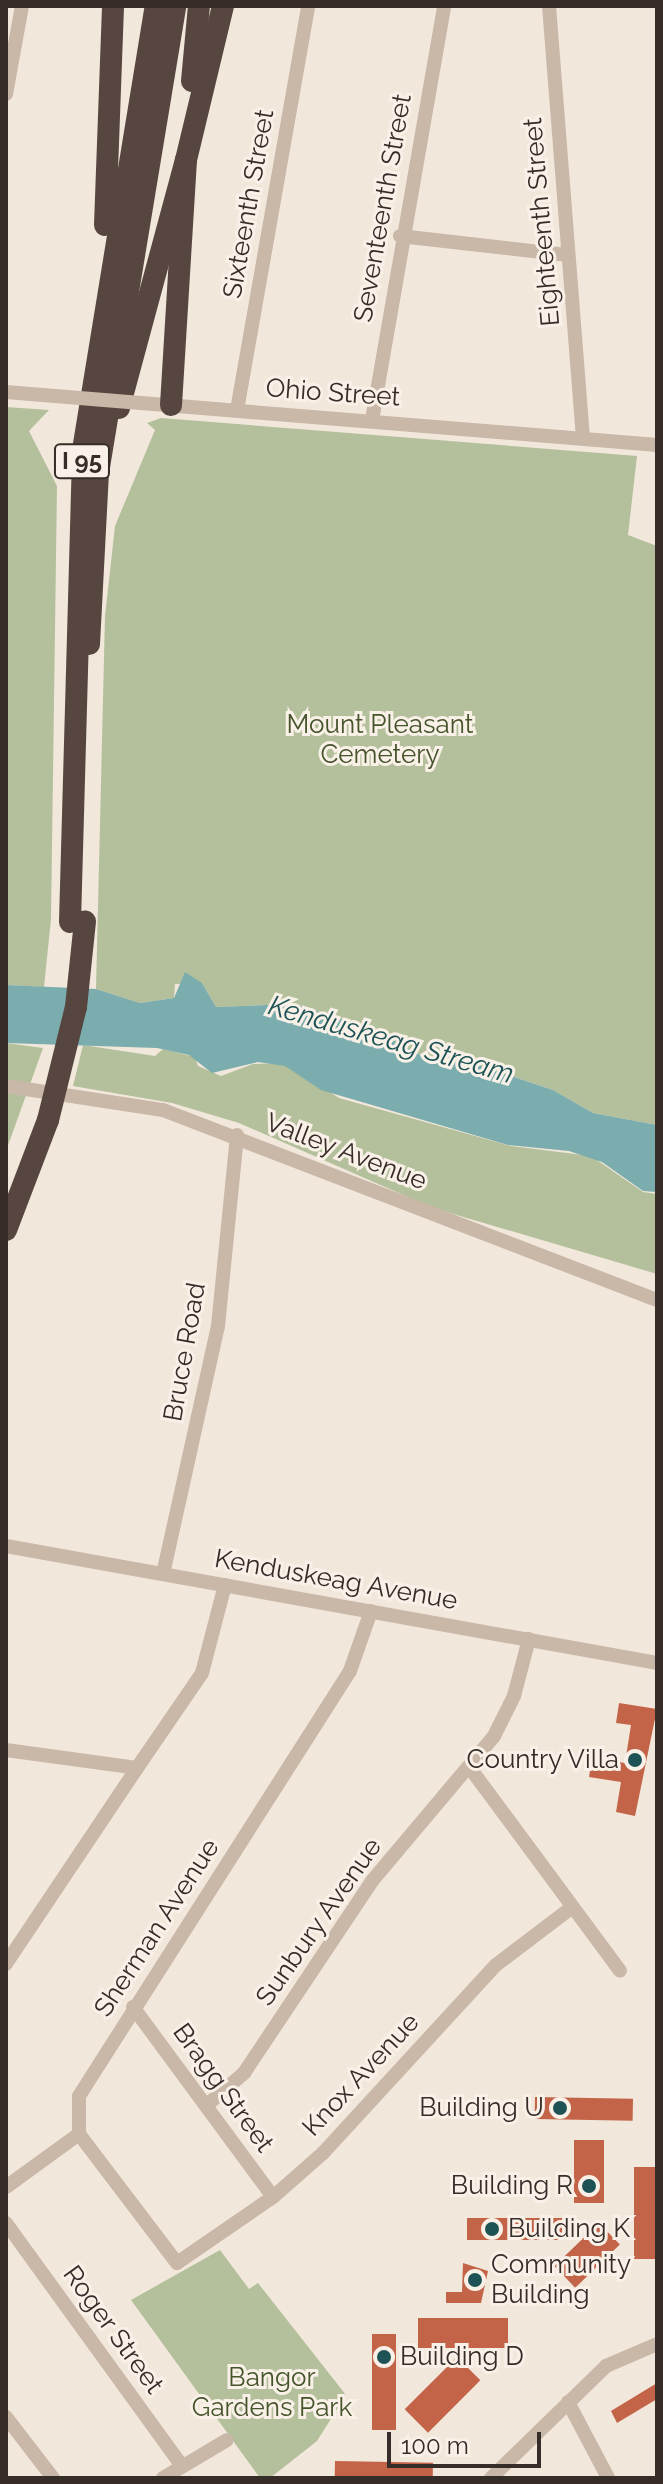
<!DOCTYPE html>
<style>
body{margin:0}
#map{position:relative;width:663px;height:2484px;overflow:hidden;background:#f1e7db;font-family:Raleway,sans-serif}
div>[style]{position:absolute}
.green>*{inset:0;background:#b4c09c}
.water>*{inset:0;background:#7bacae}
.building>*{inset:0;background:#c36448;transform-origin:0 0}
.minor>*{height:14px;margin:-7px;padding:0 7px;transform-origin:7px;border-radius:7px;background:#c9b7a8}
.highway>*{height:22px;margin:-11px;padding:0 11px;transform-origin:11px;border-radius:11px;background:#57463f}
.minor-bridge>*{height:14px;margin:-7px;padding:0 7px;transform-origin:7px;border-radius:7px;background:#c9b7a8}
.highway-bridge>*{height:22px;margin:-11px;padding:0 11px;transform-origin:11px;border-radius:11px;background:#57463f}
.dots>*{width:22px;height:22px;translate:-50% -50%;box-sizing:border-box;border:4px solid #f9f1e8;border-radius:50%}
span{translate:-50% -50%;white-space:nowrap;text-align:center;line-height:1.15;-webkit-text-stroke:6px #f9f1e8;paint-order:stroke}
.shield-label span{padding:2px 6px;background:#f9f1e8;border:2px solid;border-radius:6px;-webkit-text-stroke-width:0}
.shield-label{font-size:24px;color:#362c28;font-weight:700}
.street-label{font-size:26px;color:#362c28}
.park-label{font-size:26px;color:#46542c}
.poi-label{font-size:26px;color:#362c28}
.right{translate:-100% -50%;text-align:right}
.left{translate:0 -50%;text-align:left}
.water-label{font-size:28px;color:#1e5356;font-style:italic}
.frame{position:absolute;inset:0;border:8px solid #362c28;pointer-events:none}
.scale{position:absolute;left:387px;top:2432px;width:154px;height:36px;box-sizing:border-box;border:4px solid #362c28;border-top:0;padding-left:10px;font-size:24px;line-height:28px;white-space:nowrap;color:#362c28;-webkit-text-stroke:6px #f9f1e8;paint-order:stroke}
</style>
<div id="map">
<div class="green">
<div style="clip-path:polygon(6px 407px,49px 410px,29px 431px,57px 486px,51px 919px,44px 987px,6px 985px)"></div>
<div style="clip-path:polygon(161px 418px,637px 456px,628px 535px,657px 546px,657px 1125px,593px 1113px,553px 1090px,481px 1066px,426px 1058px,374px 1030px,296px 1004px,216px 1007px,202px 983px,175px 984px,174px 998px,140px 1003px,96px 989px,105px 616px,115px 526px,155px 430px,147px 423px)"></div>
<div style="clip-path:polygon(6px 1043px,43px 1048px,6px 1151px)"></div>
<div style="clip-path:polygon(83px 1045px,155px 1056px,163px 1049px,195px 1057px,198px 1066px,221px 1076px,253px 1064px,286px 1063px,339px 1098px,511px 1146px,591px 1156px,643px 1192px,657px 1194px,657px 1274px,433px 1208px,239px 1123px,172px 1103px,73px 1086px)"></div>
<div style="clip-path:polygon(220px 2250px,249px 2289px,258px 2283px,346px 2395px,317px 2441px,270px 2478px,260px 2478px,131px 2300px)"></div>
</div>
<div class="water">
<div style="clip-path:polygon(185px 972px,202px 983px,216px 1007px,296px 1004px,374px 1030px,426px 1058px,481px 1066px,553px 1090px,593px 1113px,657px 1125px,657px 1192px,643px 1191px,602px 1162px,569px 1151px,508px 1145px,321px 1090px,285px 1066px,258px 1062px,212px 1073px,189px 1055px,157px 1048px,6px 1043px,6px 985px,96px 989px,140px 1003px,174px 998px)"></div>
</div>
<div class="building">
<div style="clip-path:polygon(619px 1703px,657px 1709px,635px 1816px,616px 1812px,621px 1782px,589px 1777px,592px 1758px,625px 1763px,631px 1725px,616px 1723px)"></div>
<div style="left:535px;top:2097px;width:98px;height:22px;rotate:1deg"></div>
<div style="left:574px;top:2140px;width:30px;height:63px"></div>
<div style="left:634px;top:2167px;width:23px;height:92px"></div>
<div style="left:467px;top:2218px;width:95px;height:22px"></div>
<div style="left:599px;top:2223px;width:30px;height:62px;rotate:46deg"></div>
<div style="clip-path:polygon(463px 2263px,488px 2271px,481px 2303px,446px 2303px,446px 2292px,462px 2292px)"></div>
<div style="left:508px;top:2318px;width:30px;height:90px;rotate:90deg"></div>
<div style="left:372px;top:2334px;width:24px;height:96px"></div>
<div style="left:457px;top:2357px;width:33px;height:74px;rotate:45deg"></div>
<div style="clip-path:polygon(657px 2383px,657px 2399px,617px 2423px,611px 2411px)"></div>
<div style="left:335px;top:2461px;width:98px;height:17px;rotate:1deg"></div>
</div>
<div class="minor">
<div style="left:549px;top:6px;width:429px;rotate:85.5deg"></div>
<div style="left:6px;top:94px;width:89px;rotate:-79.7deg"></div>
<div style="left:400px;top:236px;width:169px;rotate:6.5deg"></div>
<div style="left:6px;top:392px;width:49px;rotate:4.7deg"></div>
<div style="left:141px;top:403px;width:518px;rotate:4.65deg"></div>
<div style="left:237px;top:410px;width:410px;rotate:-80deg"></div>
<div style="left:372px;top:420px;width:420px;rotate:-80.1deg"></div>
<div style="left:6px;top:1086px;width:159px;rotate:8.7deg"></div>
<div style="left:163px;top:1110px;width:529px;rotate:21.04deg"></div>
<div style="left:6px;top:1546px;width:661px;rotate:10.19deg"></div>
<div style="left:163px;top:1574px;width:254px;rotate:-77.5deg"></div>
<div style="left:218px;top:1326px;width:192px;rotate:-84.3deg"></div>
<div style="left:371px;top:1611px;width:64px;rotate:109.3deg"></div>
<div style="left:350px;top:1671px;width:504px;rotate:122.52deg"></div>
<div style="left:79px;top:2096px;width:38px;rotate:90deg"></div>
<div style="left:79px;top:2134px;width:162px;rotate:52.8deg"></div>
<div style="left:177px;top:2263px;width:116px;rotate:-34.5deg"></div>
<div style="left:273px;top:2197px;width:67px;rotate:-41.3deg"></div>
<div style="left:323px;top:2153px;width:255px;rotate:-47.4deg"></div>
<div style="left:496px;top:1965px;width:94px;rotate:-37.2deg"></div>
<div style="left:6px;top:1750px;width:132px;rotate:7.8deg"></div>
<div style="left:137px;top:1768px;width:236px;rotate:123.8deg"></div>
<div style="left:137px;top:1768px;width:115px;rotate:-55.6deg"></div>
<div style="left:202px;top:1673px;width:91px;rotate:-75.4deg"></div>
<div style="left:470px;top:1768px;width:252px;rotate:53.5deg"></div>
<div style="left:133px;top:2007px;width:236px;rotate:53.6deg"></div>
<div style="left:208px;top:2104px;width:48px;rotate:-40.7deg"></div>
<div style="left:244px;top:2073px;width:231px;rotate:-56.3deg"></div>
<div style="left:372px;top:1881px;width:189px;rotate:-49.9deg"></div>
<div style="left:494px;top:1736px;width:45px;rotate:-63.4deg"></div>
<div style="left:514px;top:1696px;width:59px;rotate:-75.3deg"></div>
<div style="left:6px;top:2187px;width:90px;rotate:-36deg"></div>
<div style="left:6px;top:2223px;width:299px;rotate:54.1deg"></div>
<div style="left:568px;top:2402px;width:86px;rotate:62.2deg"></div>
<div style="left:6px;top:2417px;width:77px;rotate:52.4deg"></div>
<div style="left:163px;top:2478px;width:74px;rotate:-30.7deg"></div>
<div style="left:491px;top:2478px;width:161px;rotate:-44.2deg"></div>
<div style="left:606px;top:2366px;width:56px;rotate:-23.3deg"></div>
</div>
<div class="highway">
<div style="left:192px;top:81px;width:75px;rotate:-84.7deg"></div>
<div style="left:105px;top:225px;width:219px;rotate:-87.9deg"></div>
<div style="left:171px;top:405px;width:245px;rotate:-86.5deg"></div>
<div style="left:186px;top:160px;width:158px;rotate:-76.5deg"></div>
<div style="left:119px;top:408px;width:257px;rotate:-74.9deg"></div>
<div style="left:89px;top:644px;width:171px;rotate:-87deg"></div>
<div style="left:98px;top:473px;width:473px;rotate:-80.6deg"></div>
<div style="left:70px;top:922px;width:472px;rotate:-88.4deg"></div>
<div style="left:83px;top:450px;width:450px;rotate:-80.7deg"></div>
<div style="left:6px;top:1230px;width:118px;rotate:-69.1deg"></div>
</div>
<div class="minor-bridge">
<div style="left:55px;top:396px;width:86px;rotate:4.7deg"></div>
</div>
<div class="highway-bridge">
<div style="left:48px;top:1120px;width:116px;rotate:-76.1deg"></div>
<div style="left:76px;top:1007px;width:86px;rotate:-84deg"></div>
</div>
<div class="dots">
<div style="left:635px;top:1760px;background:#1e5356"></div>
<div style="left:560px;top:2108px;background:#1e5356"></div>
<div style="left:589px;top:2186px;background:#1e5356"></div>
<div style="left:492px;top:2229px;background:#1e5356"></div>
<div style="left:475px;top:2280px;background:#1e5356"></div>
<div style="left:384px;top:2357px;background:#1e5356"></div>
</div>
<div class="shield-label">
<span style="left:82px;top:461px">I 95</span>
</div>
<div class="street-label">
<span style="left:249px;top:204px;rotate:-80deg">Sixteenth Street</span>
<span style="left:383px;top:208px;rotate:-80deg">Seventeenth Street</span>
<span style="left:542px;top:222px;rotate:-95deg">Eighteenth Street</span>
<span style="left:333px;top:393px;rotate:4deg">Ohio Street</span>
<span style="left:346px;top:1152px;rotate:21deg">Valley Avenue</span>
<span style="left:185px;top:1352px;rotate:-80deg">Bruce Road</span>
<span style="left:336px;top:1580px;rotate:10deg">Kenduskeag Avenue</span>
<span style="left:319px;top:1922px;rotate:-55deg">Sunbury Avenue</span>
<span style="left:157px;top:1928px;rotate:-57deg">Sherman Avenue</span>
<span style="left:361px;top:2075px;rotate:-47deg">Knox Avenue</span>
<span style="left:223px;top:2088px;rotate:54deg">Bragg Street</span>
<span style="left:113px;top:2330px;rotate:54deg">Roger Street</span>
</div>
<div class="park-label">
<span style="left:380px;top:740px">Mount Pleasant<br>Cemetery</span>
<span style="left:272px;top:2393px">Bangor<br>Gardens Park</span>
</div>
<div class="poi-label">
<span class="right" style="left:619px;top:1760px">Country Villa</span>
<span class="right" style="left:544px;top:2108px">Building U</span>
<span class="right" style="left:573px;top:2186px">Building R</span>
<span class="left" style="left:508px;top:2229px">Building K</span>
<span class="left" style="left:491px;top:2280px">Community<br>Building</span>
<span class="left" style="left:400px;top:2357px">Building D</span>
</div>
<div class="water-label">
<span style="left:391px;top:1040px;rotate:16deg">Kenduskeag Stream</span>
</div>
<div class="frame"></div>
<div class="scale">100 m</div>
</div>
